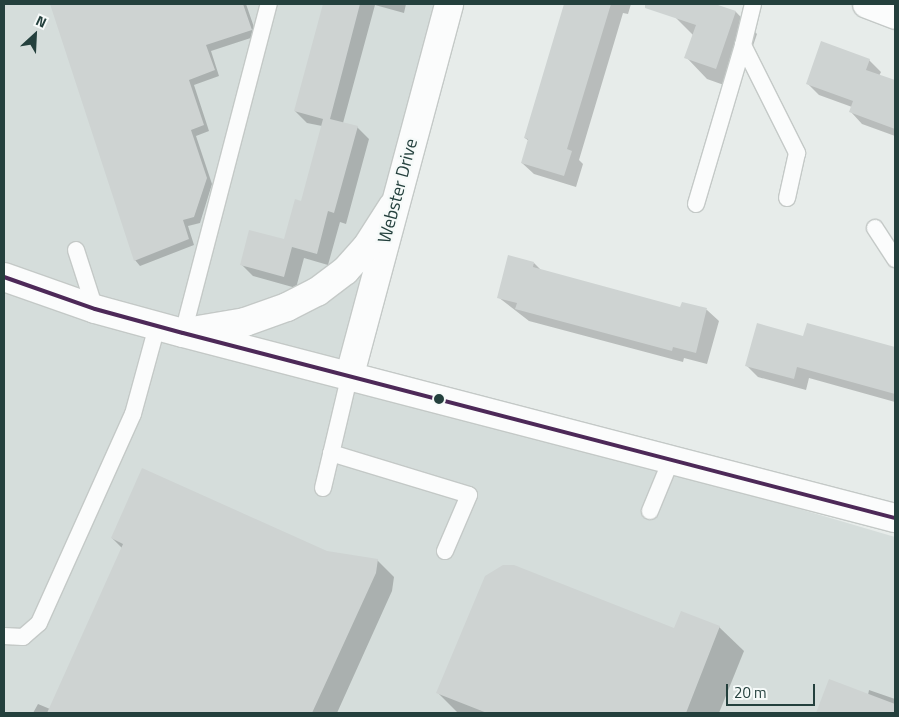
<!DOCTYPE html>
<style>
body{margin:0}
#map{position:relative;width:899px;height:717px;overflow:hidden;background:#e7ecea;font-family:"Titillium Web",sans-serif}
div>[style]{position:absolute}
.built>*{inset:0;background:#d5dddb}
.shadow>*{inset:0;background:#0003}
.building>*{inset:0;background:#ced3d2}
.roads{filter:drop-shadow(1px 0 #c4c9c7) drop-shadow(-1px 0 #c4c9c7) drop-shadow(0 1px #c4c9c7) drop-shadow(0 -1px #c4c9c7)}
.service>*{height:16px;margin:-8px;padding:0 8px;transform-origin:8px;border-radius:8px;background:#fbfcfc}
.minor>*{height:28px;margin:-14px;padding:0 14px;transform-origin:14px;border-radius:14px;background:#fbfcfc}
.secondary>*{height:28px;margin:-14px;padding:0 14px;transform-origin:14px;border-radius:14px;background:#fbfcfc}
.bus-1>*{height:4px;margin:-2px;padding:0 2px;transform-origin:2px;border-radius:2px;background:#4d2958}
.dots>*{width:14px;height:14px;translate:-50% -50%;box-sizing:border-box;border:2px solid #f6faf9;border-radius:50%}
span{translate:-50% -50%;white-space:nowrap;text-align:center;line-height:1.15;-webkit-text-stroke:4.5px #f6faf9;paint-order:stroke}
.street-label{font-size:18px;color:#24403d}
.frame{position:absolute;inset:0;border:5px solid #24403d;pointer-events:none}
.north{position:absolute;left:10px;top:10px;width:50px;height:50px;-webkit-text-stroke:4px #f6faf9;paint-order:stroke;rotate:25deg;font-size:14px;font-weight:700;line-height:20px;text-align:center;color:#24403d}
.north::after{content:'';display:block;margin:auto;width:18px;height:22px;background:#24403d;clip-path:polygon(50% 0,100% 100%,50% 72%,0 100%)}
.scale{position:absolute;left:726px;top:684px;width:89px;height:22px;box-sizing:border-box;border:2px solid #24403d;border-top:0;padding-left:6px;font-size:15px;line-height:18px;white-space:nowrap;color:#24403d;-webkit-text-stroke:4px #f6faf9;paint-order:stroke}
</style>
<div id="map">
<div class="built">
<div style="clip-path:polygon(4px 4px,451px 4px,347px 376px,895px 537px,895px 713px,4px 713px)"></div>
</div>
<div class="shadow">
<div style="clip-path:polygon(52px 4px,246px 4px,257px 36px,211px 51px,219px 76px,194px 85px,209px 131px,196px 136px,212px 184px,200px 223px,188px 226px,194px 245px,140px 266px,135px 260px)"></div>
<div style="clip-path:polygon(324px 4px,406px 4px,404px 13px,375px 5px,343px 123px,357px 127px,369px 139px,346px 224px,340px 222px,328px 265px,304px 258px,296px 288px,253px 276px,241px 264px,285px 240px,302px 203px,322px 126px,307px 123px,295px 111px)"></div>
<div style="clip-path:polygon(565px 4px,631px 4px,628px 14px,623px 13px,579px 160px,583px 164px,576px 187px,534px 174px,522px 163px,529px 141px,525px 138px)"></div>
<div style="clip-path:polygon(680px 4px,711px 4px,736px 12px,757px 34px,738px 90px,707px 79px,686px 57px,693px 35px,676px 18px)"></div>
<div style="clip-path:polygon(869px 60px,881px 72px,879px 76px,895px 82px,895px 136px,862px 124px,851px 112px,852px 107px,819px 95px,807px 83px)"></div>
<div style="clip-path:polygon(534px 263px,542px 271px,681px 308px,683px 303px,707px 310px,719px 321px,707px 364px,684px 358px,683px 362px,529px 321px,498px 297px)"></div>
<div style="clip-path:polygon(808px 325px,895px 349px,895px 402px,809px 378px,806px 390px,758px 377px,746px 365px,804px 337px)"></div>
<div style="clip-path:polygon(112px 538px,327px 552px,377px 560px,394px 577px,392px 591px,337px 713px,33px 713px,38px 704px,50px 709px,123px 549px)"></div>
<div style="clip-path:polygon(719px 627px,744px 651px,719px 713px,458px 713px,438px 693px)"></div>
<div style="clip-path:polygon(830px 681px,868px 695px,869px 690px,895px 699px,895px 713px,818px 713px)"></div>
</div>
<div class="building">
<div style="clip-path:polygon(50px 4px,243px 4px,252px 30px,206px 45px,215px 70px,189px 80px,204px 125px,191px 130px,207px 178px,194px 217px,183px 220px,189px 239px,134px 261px)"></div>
<div style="clip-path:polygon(323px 4px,360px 4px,330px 119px,358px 126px,334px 213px,328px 211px,317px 254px,292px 247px,284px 277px,240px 265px,249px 230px,284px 239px,295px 199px,301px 201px,323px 119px,294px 111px)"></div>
<div style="clip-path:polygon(564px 4px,611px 4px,567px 149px,572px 151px,564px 176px,521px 163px,528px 139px,524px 138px)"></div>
<div style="clip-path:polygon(645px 4px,715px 4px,736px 11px,716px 69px,684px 58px,696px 25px,645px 8px)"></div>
<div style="clip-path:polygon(821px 41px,870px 59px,866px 70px,895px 80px,895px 129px,849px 112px,853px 101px,806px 84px)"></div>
<div style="clip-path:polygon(508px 255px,534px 262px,533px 267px,680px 307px,682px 302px,707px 308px,696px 353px,673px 347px,672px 351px,515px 309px,517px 303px,497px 298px)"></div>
<div style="clip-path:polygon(757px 323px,803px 336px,807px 323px,895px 347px,895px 394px,797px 367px,794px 379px,745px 366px)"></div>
<div style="clip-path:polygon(142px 468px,327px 551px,378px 559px,376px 573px,312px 713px,47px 713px,123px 544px,111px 538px)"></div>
<div style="clip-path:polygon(503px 565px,514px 565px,674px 628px,681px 611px,720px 626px,686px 713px,487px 713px,436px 693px,485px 576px)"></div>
<div style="clip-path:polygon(829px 679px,895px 704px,895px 713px,816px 713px)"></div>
</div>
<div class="roads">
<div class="service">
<div style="left:753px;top:4px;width:42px;rotate:103.7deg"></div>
<div style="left:743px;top:45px;width:121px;rotate:63.4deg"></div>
<div style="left:797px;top:153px;width:46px;rotate:102.5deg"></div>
<div style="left:696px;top:204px;width:166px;rotate:-73.5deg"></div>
<div style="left:875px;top:228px;width:37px;rotate:57deg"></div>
<div style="left:76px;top:250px;width:62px;rotate:72.1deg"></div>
<div style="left:183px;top:333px;width:340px;rotate:-75.4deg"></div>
<div style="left:331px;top:453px;width:144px;rotate:16.9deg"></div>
<div style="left:469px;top:495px;width:61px;rotate:113.2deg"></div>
<div style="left:323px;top:488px;width:113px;rotate:-76.7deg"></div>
<div style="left:650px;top:511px;width:55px;rotate:-67.6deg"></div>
<div style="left:4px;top:636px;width:19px;rotate:3deg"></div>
<div style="left:23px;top:637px;width:21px;rotate:-41deg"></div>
<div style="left:39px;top:623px;width:229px;rotate:-65.8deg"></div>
<div style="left:133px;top:414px;width:91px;rotate:-74.7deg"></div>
</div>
<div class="minor">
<div style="left:867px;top:4px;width:30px;rotate:21deg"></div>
<div style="left:349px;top:378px;width:387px;rotate:-75deg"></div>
</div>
<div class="secondary">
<div style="left:4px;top:277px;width:96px;rotate:19.4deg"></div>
<div style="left:95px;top:309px;width:91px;rotate:15.3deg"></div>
<div style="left:183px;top:333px;width:736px;rotate:14.57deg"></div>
<div style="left:192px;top:331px;width:54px;rotate:-9.6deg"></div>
<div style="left:245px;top:322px;width:45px;rotate:-19.7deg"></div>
<div style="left:287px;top:307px;width:34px;rotate:-27deg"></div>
<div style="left:317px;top:292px;width:35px;rotate:-37deg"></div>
<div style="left:345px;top:271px;width:31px;rotate:-48deg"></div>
<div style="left:366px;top:248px;width:50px;rotate:-57.3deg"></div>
</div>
</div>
<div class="bus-1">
<div style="left:4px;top:277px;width:96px;rotate:19.4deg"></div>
<div style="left:95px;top:309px;width:91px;rotate:15.3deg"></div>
<div style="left:183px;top:333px;width:736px;rotate:14.57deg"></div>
</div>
<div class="dots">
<div style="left:439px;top:399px;background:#24403d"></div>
</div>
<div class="street-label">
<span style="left:398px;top:191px;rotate:-75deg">Webster Drive</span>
</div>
<div class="frame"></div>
<div class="north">N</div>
<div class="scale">20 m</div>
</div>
